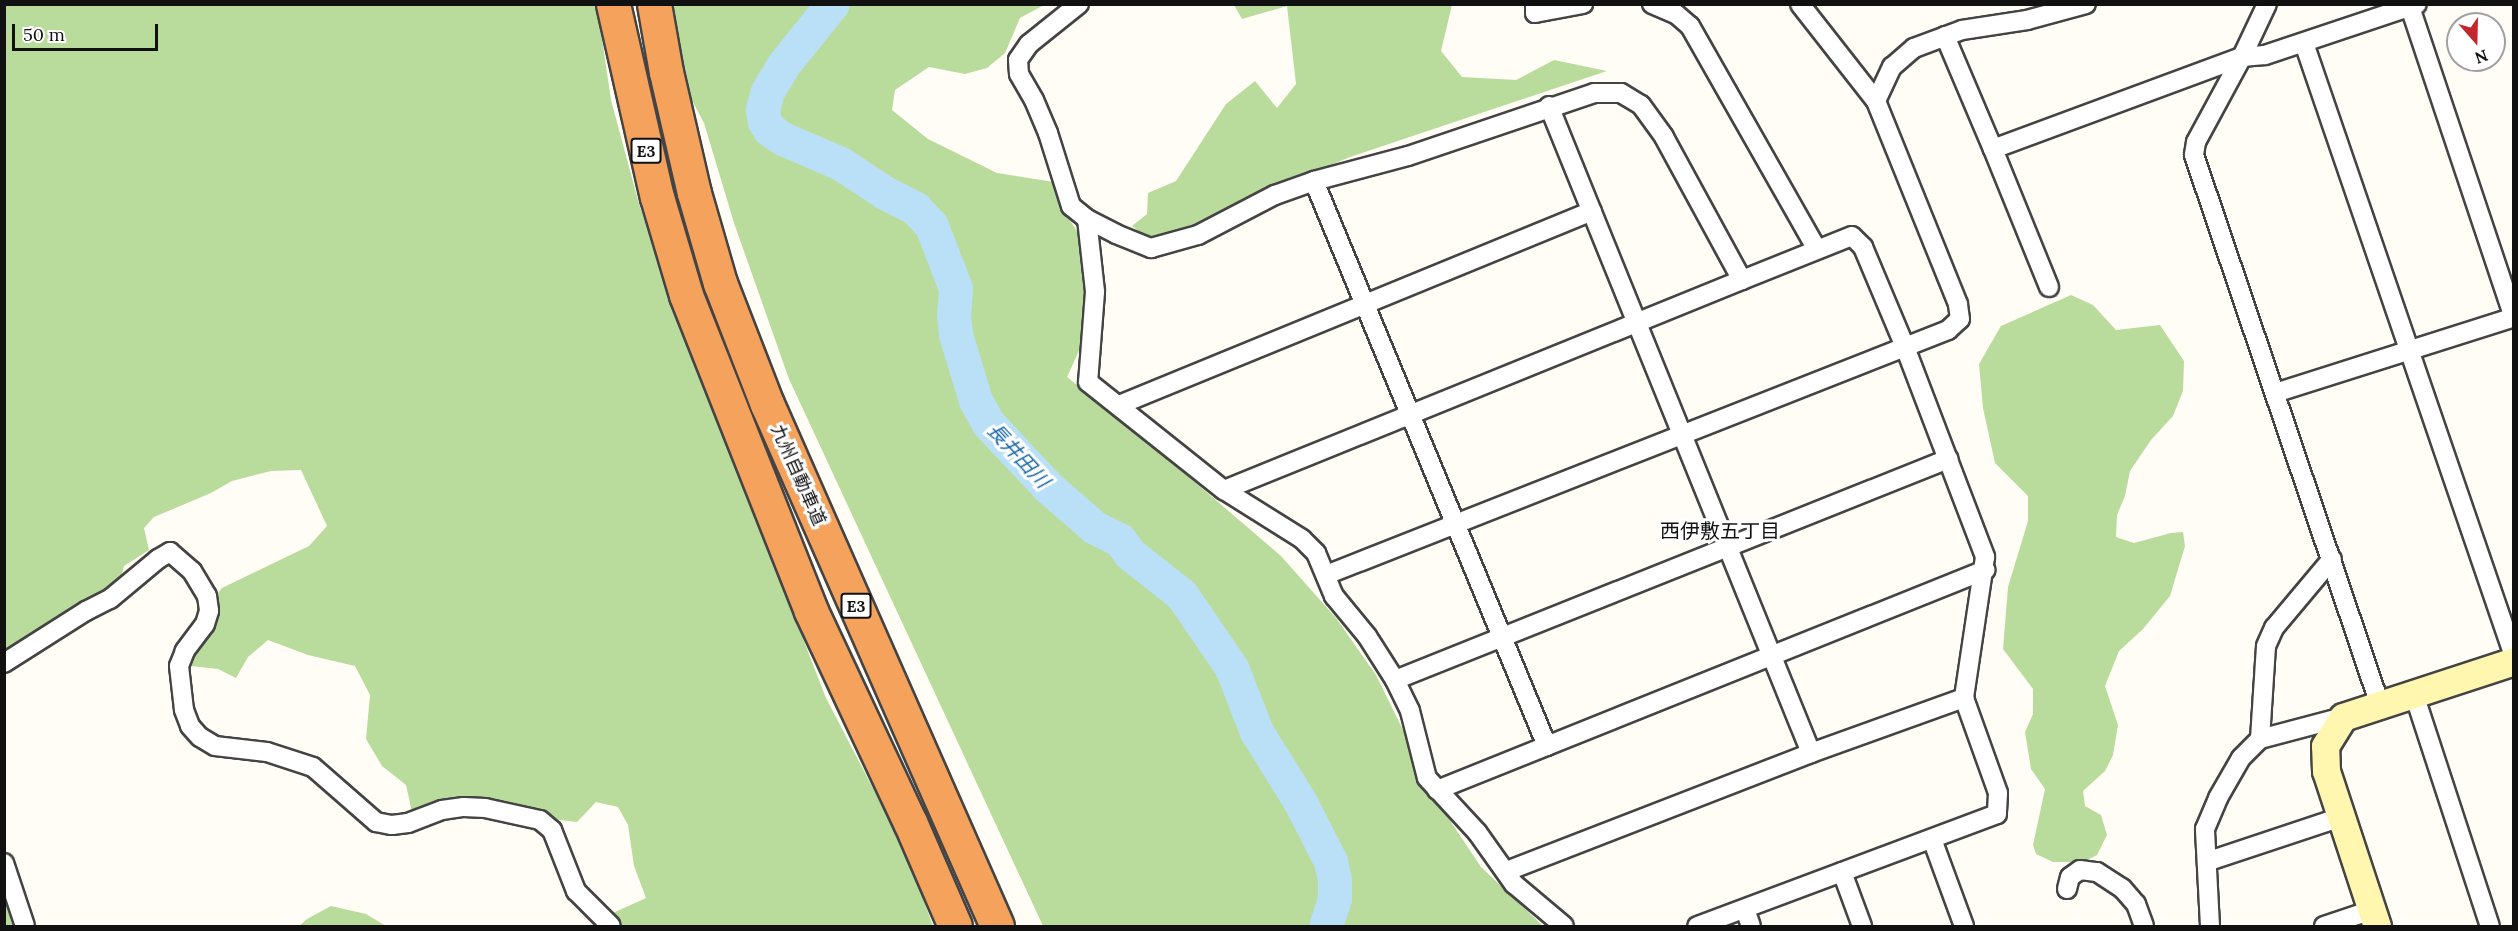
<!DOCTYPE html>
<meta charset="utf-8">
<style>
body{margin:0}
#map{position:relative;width:2518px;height:931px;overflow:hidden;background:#fffdf5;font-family:Lora,"Noto Sans JP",serif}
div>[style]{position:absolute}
.forest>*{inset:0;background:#b9dc9c}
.river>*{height:34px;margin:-17px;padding:0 17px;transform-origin:17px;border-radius:17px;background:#b9e0f7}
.roads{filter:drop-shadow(2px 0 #444) drop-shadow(-2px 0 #444) drop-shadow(0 2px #444) drop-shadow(0 -2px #444)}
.street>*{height:18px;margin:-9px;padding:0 9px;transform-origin:9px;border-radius:9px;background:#fff}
.secondary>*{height:27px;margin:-13.5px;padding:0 13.5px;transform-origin:13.5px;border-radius:13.5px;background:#fff6b0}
.highway>*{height:33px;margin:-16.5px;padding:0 16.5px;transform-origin:16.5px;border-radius:16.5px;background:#f5a25d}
span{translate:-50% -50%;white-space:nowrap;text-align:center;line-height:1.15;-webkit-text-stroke:6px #fff;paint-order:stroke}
.shield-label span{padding:2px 4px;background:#fff;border:2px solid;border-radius:4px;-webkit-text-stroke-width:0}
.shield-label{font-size:16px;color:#111;font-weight:700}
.street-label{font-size:18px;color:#111}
.water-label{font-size:20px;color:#1768a6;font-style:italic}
.neighbourhood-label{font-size:20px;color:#111}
.frame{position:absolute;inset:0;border:6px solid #111;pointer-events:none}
.north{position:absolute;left:2446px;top:12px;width:60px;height:60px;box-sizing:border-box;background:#fff;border:2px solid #a0a0a0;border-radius:50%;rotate:160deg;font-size:16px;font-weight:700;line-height:24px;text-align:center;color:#111}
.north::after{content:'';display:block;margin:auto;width:21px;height:27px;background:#c4262e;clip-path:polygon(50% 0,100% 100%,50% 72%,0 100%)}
.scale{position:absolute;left:12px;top:24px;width:146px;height:27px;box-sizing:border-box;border:3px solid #111;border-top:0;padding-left:8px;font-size:18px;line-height:21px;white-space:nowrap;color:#111;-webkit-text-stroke:4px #fff;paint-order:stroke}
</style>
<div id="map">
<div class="forest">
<div style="clip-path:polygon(5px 5px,597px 5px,611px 100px,639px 204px,682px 327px,826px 698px,905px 850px,933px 926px,608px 926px,604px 917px,646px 898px,634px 866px,628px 825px,618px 807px,596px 802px,577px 822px,535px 817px,412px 812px,406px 785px,382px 766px,366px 739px,370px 695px,355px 666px,308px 655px,268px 640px,248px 657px,236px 678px,218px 669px,182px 665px,203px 613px,222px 588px,309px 546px,327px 526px,301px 470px,271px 471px,232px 481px,211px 493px,154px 517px,144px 528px,149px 550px,124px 566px,119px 585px,5px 650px)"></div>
<div style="clip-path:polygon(670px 5px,1044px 5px,1020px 18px,1005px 53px,987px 68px,965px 74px,929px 67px,895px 90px,892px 110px,928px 139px,997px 173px,1054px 182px,1064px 212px,1080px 235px,1085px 260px,1089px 329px,1067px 377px,1134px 430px,1281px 556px,1336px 618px,1376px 675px,1441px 807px,1481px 867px,1543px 926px,1043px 926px,789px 379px,734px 223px,704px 123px,679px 76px)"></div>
<div style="clip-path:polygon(1234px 5px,1452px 5px,1441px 51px,1462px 77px,1516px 80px,1554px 60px,1607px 71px,1350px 157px,1240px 203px,1199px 228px,1148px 239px,1132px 226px,1147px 214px,1148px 193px,1176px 181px,1226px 104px,1255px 81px,1277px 108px,1296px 84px,1287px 6px,1242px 19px)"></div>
<div style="clip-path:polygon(2071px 295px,2093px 305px,2116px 330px,2160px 325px,2184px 361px,2183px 391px,2173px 416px,2151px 440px,2130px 471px,2125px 496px,2117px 515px,2116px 537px,2134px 543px,2171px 533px,2183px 532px,2185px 546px,2170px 596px,2143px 629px,2119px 651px,2105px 686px,2118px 725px,2113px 755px,2105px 771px,2083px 791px,2085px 806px,2101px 815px,2107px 835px,2097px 855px,2084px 862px,2053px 862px,2036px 854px,2033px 845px,2045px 789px,2031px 769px,2025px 732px,2033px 714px,2033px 689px,2003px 649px,2008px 587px,2028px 521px,2028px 496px,1995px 463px,1983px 408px,1979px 364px,2001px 326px)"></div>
<div style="clip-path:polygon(4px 900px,17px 905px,24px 926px,5px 926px)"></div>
<div style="clip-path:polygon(331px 906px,366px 914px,386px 926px,299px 926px,307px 919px)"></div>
</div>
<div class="river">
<div style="left:833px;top:4px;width:78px;rotate:128.8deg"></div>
<div style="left:784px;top:65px;width:31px;rotate:121deg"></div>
<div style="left:768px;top:92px;width:19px;rotate:106deg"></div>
<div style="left:763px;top:110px;width:12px;rotate:81deg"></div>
<div style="left:765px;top:122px;width:9px;rotate:58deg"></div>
<div style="left:770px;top:130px;width:16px;rotate:35deg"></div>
<div style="left:783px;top:139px;width:63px;rotate:23.3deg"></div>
<div style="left:841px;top:164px;width:53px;rotate:33.4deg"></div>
<div style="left:885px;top:193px;width:35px;rotate:27deg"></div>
<div style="left:916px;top:209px;width:23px;rotate:47deg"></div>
<div style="left:932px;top:226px;width:67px;rotate:69.1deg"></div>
<div style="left:956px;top:289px;width:26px;rotate:94deg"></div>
<div style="left:954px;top:315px;width:20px;rotate:84deg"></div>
<div style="left:956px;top:335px;width:69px;rotate:73.1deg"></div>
<div style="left:976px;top:401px;width:25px;rotate:61deg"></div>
<div style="left:988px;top:423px;width:88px;rotate:46.8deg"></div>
<div style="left:1048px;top:487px;width:62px;rotate:41.1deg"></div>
<div style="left:1095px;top:528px;width:28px;rotate:26deg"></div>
<div style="left:1120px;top:540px;width:17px;rotate:54deg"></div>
<div style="left:1130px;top:554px;width:66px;rotate:38.3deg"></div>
<div style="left:1182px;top:595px;width:88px;rotate:55.6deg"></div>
<div style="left:1232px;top:668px;width:69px;rotate:68.7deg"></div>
<div style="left:1257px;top:732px;width:84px;rotate:58.2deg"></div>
<div style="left:1301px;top:803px;width:66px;rotate:63deg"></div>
<div style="left:1331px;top:862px;width:19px;rotate:78deg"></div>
<div style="left:1335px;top:881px;width:18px;rotate:90deg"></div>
<div style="left:1335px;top:899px;width:28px;rotate:108deg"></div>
</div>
<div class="roads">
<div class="street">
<div style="left:1079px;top:4px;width:64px;rotate:141.3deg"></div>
<div style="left:1029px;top:44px;width:19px;rotate:125deg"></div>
<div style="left:1018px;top:60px;width:14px;rotate:86deg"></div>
<div style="left:1019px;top:74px;width:30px;rotate:60deg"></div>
<div style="left:1034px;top:100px;width:36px;rotate:67deg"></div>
<div style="left:1048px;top:133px;width:77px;rotate:72.5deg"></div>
<div style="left:1071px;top:206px;width:21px;rotate:39deg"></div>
<div style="left:1087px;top:219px;width:33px;rotate:27deg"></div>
<div style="left:1116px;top:234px;width:38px;rotate:22deg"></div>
<div style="left:1151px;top:248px;width:49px;rotate:-15.5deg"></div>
<div style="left:1198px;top:235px;width:87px;rotate:-27.5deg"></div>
<div style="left:1275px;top:195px;width:41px;rotate:-19.7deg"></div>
<div style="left:1314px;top:181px;width:97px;rotate:-14.9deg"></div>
<div style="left:1408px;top:156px;width:196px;rotate:-18.7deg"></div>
<div style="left:1594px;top:93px;width:27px"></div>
<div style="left:1621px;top:93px;width:23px;rotate:31deg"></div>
<div style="left:1641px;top:105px;width:39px;rotate:54deg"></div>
<div style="left:1664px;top:137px;width:163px;rotate:61.4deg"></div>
<div style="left:1742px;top:280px;width:118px;rotate:-21.8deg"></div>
<div style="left:1852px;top:236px;width:16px;rotate:45deg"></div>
<div style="left:1863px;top:247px;width:108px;rotate:67.2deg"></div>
<div style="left:1905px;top:347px;width:225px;rotate:69.1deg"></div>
<div style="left:1985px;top:557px;width:143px;rotate:98.5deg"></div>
<div style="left:1964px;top:698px;width:101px;rotate:70.3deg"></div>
<div style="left:1998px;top:793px;width:21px;rotate:93deg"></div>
<div style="left:1997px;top:814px;width:320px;rotate:159.5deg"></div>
<div style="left:1535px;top:4px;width:9px;rotate:90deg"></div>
<div style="left:1535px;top:13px;width:49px;rotate:-10.6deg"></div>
<div style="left:1652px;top:4px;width:26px;rotate:23deg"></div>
<div style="left:1676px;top:14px;width:18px;rotate:41deg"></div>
<div style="left:1690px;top:26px;width:257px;rotate:60.4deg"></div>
<div style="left:2267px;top:4px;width:59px;rotate:115.3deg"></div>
<div style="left:2242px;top:57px;width:97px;rotate:118.4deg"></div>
<div style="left:2196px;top:142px;width:13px;rotate:99deg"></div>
<div style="left:2194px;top:155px;width:581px;rotate:71.32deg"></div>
<div style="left:2410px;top:7px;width:328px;rotate:71.5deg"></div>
<div style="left:1945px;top:36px;width:123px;rotate:67deg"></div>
<div style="left:1993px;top:149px;width:265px;rotate:-20.3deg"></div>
<div style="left:2242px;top:57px;width:23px;rotate:-5deg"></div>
<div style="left:2265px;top:55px;width:160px;rotate:-18.5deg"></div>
<div style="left:2304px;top:43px;width:648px;rotate:71.09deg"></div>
<div style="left:1876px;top:101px;width:38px;rotate:-65deg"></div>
<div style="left:1892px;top:67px;width:29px;rotate:-41deg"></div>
<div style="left:1914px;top:48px;width:51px;rotate:-20.6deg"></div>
<div style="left:1962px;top:30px;width:66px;rotate:-8.7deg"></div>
<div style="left:2027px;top:20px;width:61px;rotate:-15.2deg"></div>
<div style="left:1549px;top:106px;width:698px;rotate:67.95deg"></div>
<div style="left:1993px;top:149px;width:149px;rotate:67.9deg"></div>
<div style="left:1314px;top:181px;width:611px;rotate:67.59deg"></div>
<div style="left:1087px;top:219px;width:73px;rotate:83.7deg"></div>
<div style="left:1095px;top:292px;width:90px;rotate:94.4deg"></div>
<div style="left:1088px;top:382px;width:174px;rotate:38.5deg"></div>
<div style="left:1224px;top:490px;width:92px;rotate:32.1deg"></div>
<div style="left:1302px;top:539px;width:20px;rotate:45deg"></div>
<div style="left:1316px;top:553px;width:47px;rotate:67.3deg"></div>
<div style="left:1334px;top:596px;width:52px;rotate:50.5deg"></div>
<div style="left:1367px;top:636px;width:52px;rotate:57.5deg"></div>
<div style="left:1395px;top:680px;width:34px;rotate:64deg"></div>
<div style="left:1410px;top:711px;width:69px;rotate:75.8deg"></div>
<div style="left:1427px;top:778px;width:74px;rotate:47.2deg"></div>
<div style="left:1477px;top:832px;width:64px;rotate:54.6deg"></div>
<div style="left:1514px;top:884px;width:65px;rotate:40deg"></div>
<div style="left:2275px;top:393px;width:251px;rotate:-17.6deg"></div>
<div style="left:1119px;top:405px;width:511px;rotate:-22.3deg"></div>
<div style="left:1224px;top:490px;width:559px;rotate:-22.07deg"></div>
<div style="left:1326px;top:575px;width:669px;rotate:-21.5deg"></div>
<div style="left:1948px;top:330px;width:16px;rotate:-43deg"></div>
<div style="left:1960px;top:319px;width:15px;rotate:-98deg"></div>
<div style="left:1958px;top:304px;width:219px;rotate:-112deg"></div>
<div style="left:1876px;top:101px;width:123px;rotate:-128.1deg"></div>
<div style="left:4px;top:663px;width:97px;rotate:-32.4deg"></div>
<div style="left:86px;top:611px;width:27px;rotate:-27deg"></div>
<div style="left:110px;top:599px;width:62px;rotate:-39.8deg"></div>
<div style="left:158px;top:559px;width:14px;rotate:-30deg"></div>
<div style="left:170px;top:552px;width:29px;rotate:41deg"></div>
<div style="left:192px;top:571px;width:29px;rotate:59deg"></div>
<div style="left:207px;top:596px;width:15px;rotate:82deg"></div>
<div style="left:209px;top:611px;width:14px;rotate:107deg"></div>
<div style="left:205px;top:624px;width:34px;rotate:127deg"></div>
<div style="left:185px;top:651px;width:16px;rotate:112deg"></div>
<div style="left:179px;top:666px;width:44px;rotate:83.5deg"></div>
<div style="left:184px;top:710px;width:17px;rotate:69deg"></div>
<div style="left:190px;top:726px;width:15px;rotate:48deg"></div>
<div style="left:200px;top:737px;width:17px;rotate:31deg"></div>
<div style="left:215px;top:746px;width:52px;rotate:6.6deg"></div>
<div style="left:267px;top:752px;width:48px;rotate:18.1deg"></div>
<div style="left:313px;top:767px;width:84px;rotate:41.1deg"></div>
<div style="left:376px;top:822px;width:16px;rotate:11deg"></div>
<div style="left:392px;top:825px;width:16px;rotate:-7deg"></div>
<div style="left:408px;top:823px;width:36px;rotate:-21deg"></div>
<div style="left:442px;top:810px;width:22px;rotate:-8deg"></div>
<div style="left:464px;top:807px;width:21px;rotate:3deg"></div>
<div style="left:485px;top:808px;width:56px;rotate:12.3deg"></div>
<div style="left:540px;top:820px;width:16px;rotate:40deg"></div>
<div style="left:552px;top:830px;width:66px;rotate:68.5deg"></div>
<div style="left:576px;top:891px;width:49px;rotate:45deg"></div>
<div style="left:1395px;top:680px;width:596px;rotate:-21.78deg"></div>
<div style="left:2414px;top:694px;width:244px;rotate:71.9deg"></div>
<div style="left:2260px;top:739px;width:93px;rotate:-86.3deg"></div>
<div style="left:2266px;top:646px;width:20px;rotate:-66deg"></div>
<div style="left:2274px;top:628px;width:90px;rotate:-50deg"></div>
<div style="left:1437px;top:790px;width:591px;rotate:-21.87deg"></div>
<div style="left:1932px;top:839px;width:93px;rotate:69.8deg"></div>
<div style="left:2209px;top:861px;width:139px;rotate:-18.4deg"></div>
<div style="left:4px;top:863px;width:66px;rotate:71.6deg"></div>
<div style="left:1507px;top:871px;width:326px;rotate:-21.2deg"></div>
<div style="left:1811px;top:753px;width:163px;rotate:-19.8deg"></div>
<div style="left:1842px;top:872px;width:58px;rotate:69.7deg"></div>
<div style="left:2067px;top:889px;width:12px;rotate:-76deg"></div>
<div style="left:2070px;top:877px;width:12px;rotate:-35deg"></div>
<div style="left:2080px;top:870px;width:17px;rotate:7deg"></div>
<div style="left:2097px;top:872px;width:30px;rotate:33deg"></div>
<div style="left:2122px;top:888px;width:21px;rotate:49deg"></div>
<div style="left:2136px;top:904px;width:23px;rotate:70deg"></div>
<div style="left:1745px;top:909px;width:18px;rotate:71deg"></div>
<div style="left:2210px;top:926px;width:97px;rotate:-93deg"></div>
<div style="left:2205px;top:829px;width:34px;rotate:-67deg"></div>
<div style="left:2218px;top:798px;width:46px;rotate:-60.1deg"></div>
<div style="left:2241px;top:758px;width:27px;rotate:-45deg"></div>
<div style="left:2260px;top:739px;width:86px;rotate:-14.8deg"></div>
<div style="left:2324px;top:926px;width:51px;rotate:-18.4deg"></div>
</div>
<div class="secondary">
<div style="left:2377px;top:926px;width:163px;rotate:-108.2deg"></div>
<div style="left:2326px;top:771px;width:25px;rotate:-92deg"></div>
<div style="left:2325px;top:746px;width:34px;rotate:-58deg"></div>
<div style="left:2343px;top:717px;width:180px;rotate:-18.1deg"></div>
</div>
<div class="highway">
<div style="left:613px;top:4px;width:198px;rotate:77.2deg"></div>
<div style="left:657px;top:197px;width:102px;rotate:73.5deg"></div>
<div style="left:686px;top:295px;width:340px;rotate:68.4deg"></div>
<div style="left:811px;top:611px;width:233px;rotate:64.9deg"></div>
<div style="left:910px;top:822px;width:113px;rotate:66.6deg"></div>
<div style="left:654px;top:4px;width:69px;rotate:80deg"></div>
<div style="left:666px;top:72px;width:124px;rotate:77deg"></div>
<div style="left:694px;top:193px;width:94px;rotate:73.9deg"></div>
<div style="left:720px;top:283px;width:130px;rotate:68.8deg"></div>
<div style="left:767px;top:404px;width:570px;rotate:66.22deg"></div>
</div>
</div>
<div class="shield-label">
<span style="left:646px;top:151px">E3</span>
<span style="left:856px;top:606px">E3</span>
</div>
<div class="street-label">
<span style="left:798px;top:475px;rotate:66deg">九州自動車道</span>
</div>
<div class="water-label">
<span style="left:1019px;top:455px;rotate:47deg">長井田川</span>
</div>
<div class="neighbourhood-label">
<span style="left:1720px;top:530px">西伊敷五丁目</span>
</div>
<div class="frame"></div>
<div class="north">N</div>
<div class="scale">50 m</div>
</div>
